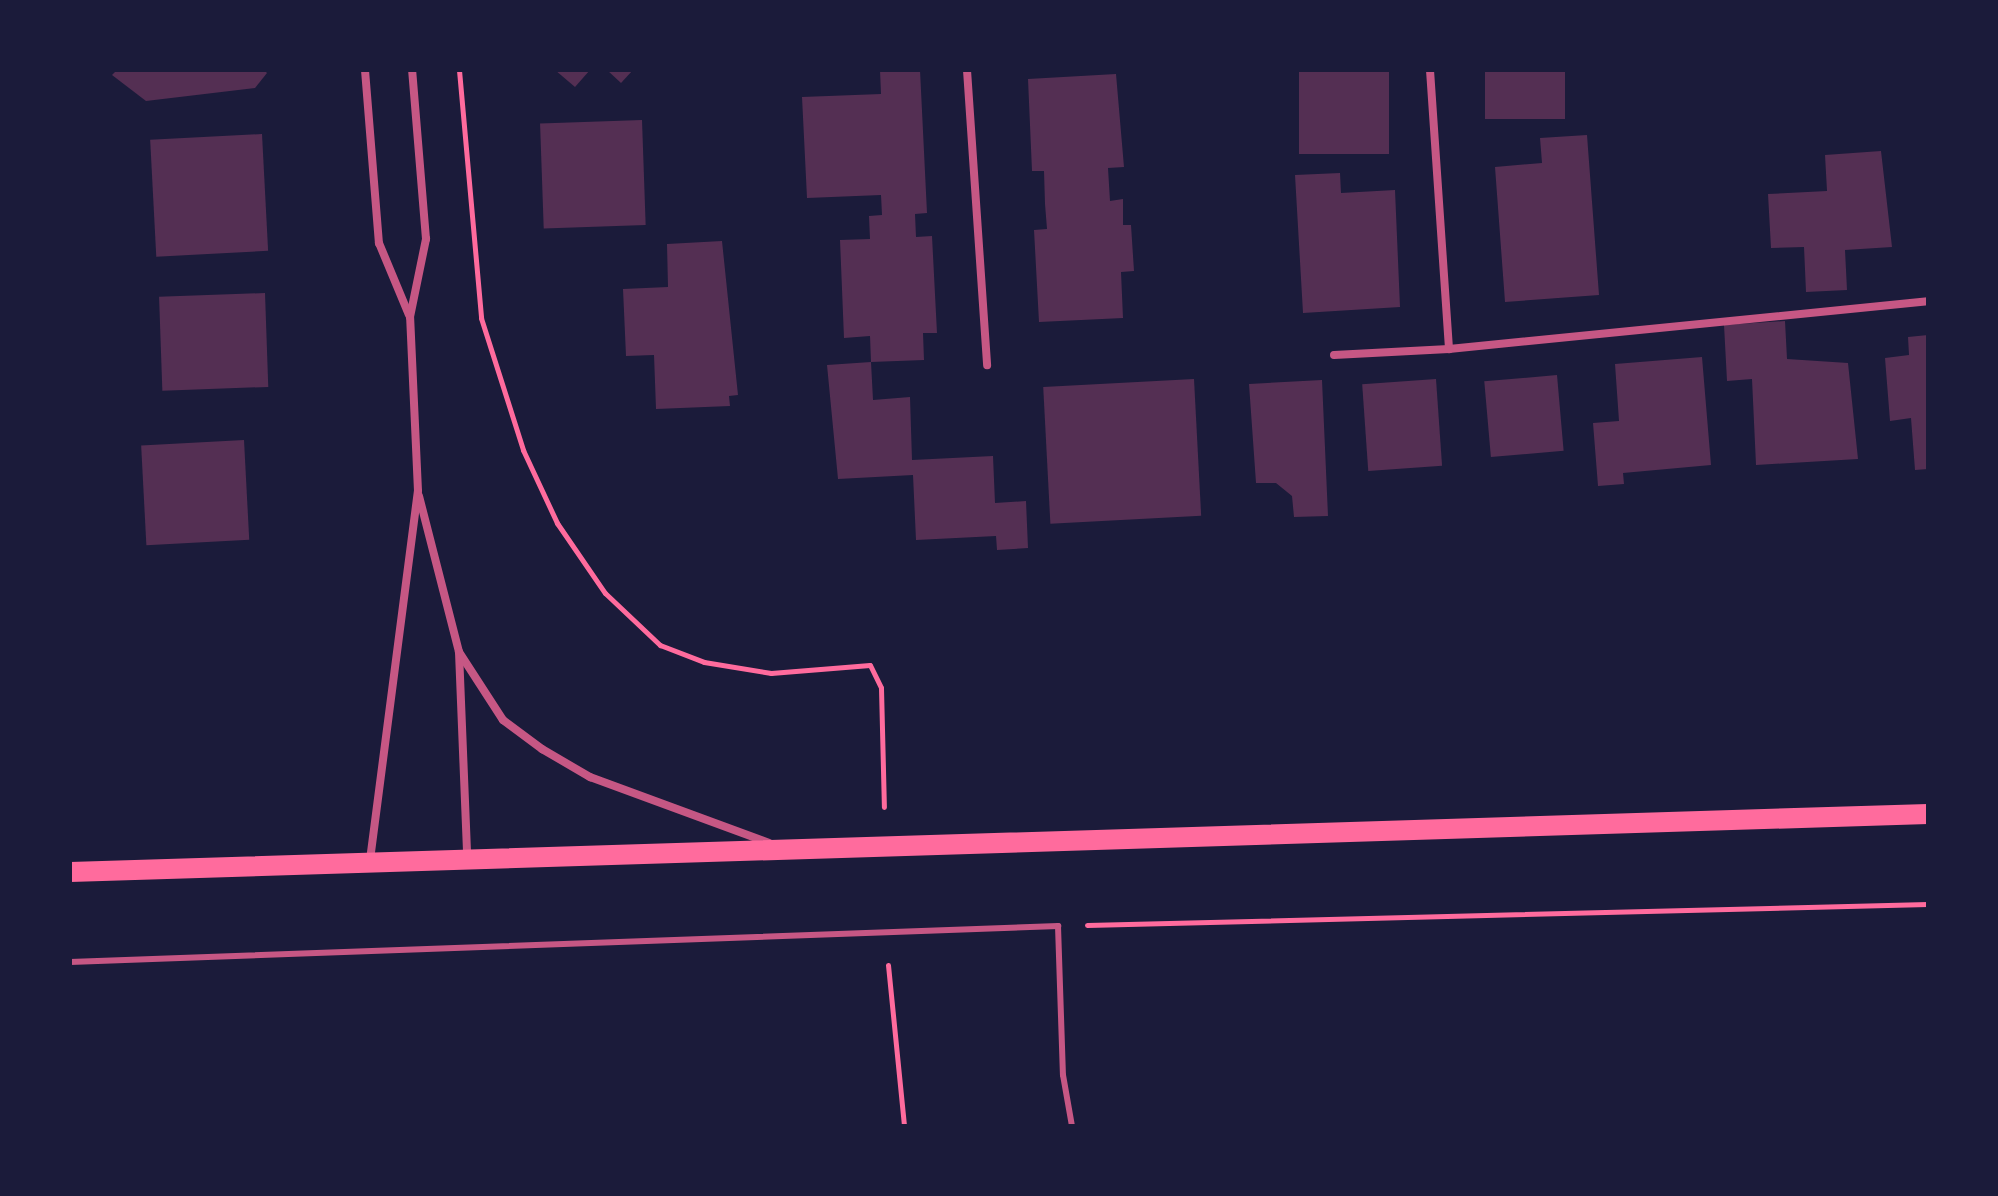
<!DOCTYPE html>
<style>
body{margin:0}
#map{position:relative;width:1998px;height:1196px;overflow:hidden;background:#1b1b3a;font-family:"Titillium Web",sans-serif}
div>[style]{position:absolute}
.building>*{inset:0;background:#542f53;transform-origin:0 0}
.path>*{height:5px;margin:-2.5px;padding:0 2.5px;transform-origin:2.5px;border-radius:2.5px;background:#ff6b9d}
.service>*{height:6px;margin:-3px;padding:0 3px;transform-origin:3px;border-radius:3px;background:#c65784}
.minor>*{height:8px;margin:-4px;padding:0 4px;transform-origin:4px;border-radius:4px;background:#c65784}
.primary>*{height:20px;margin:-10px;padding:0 10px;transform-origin:10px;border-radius:10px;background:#ff6b9d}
span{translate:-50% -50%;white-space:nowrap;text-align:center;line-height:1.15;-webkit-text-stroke:8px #1b1b3a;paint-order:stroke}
.frame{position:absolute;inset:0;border:72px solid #1b1b3a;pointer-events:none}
</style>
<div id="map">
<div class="building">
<div style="clip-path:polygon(117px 70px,264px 70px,267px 73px,255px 88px,146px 101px,112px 75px)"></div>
<div style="clip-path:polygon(555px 70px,590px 70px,575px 87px)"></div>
<div style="clip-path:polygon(607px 70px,633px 70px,621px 83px)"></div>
<div style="clip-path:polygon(880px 70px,920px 70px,927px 213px,915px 214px,916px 237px,932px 236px,937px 333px,923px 333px,924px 360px,871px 362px,870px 336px,844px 338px,840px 240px,870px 239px,869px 216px,882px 215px,881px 195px,807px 198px,802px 97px,881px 94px)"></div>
<div style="left:1299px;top:70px;width:90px;height:84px"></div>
<div style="left:1485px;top:70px;width:80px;height:49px"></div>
<div style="clip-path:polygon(1116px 74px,1124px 167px,1108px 168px,1110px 201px,1123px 199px,1123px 225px,1131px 225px,1134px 271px,1121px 272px,1123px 318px,1039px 322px,1034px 230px,1047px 229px,1045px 204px,1044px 171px,1032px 171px,1028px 79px)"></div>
<div style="left:642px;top:120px;width:105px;height:102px;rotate:88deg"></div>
<div style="left:262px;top:134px;width:117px;height:112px;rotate:87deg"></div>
<div style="clip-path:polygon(1587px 135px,1599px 295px,1505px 302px,1495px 167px,1542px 163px,1540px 138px)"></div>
<div style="clip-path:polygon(1881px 151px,1892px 247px,1845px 250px,1847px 290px,1806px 292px,1804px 247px,1771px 248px,1768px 194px,1827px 191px,1825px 155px)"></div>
<div style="clip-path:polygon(1340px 173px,1341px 193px,1395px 190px,1400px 307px,1303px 313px,1295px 175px)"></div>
<div style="clip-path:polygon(722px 241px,738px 395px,729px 396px,730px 406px,656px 409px,654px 355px,626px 356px,623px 289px,668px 287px,667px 244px)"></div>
<div style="left:265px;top:293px;width:94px;height:106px;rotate:88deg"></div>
<div style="clip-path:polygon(1785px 321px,1787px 359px,1848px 363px,1858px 459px,1756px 465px,1752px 379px,1727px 381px,1724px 325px)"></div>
<div style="clip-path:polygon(1928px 335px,1928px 469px,1915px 470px,1911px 418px,1890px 421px,1885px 358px,1909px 355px,1908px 337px)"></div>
<div style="clip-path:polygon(1702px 357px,1711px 465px,1623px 473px,1624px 484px,1598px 486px,1593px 423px,1619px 421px,1615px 364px)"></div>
<div style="clip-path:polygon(871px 362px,873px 400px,910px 397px,912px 460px,993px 456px,995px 503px,1026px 501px,1028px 548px,997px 550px,996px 536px,916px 540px,913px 475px,838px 479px,827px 365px)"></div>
<div style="left:1557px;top:375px;width:76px;height:73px;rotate:85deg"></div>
<div style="left:1194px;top:379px;width:137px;height:151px;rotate:87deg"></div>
<div style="left:1436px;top:379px;width:87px;height:74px;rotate:86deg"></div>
<div style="clip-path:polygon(1322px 380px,1328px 516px,1294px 517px,1292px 496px,1276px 483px,1256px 483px,1249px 384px)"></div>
<div style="left:244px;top:440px;width:100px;height:103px;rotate:87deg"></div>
</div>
<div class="path">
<div style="left:459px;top:70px;width:249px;rotate:84.9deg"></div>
<div style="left:481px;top:318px;width:139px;rotate:72.3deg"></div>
<div style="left:523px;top:450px;width:81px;rotate:65deg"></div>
<div style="left:557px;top:523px;width:85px;rotate:55.6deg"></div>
<div style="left:605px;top:593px;width:76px;rotate:43.4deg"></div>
<div style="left:660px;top:645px;width:47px;rotate:21.1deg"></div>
<div style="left:704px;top:662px;width:68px;rotate:9.3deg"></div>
<div style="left:771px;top:673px;width:99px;rotate:-4.6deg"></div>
<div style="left:870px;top:665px;width:25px;rotate:64deg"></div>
<div style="left:881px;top:688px;width:119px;rotate:88.6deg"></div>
<div style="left:1087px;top:925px;width:841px;rotate:-1.43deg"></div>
<div style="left:888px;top:965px;width:162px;rotate:84.3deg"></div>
</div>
<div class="service">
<div style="left:70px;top:962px;width:989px;rotate:-2.09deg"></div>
<div style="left:1058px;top:926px;width:149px;rotate:88.1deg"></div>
<div style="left:1063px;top:1075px;width:52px;rotate:80deg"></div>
</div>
<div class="minor">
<div style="left:365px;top:70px;width:174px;rotate:85.4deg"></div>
<div style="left:379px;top:243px;width:78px;rotate:67.4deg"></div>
<div style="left:967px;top:70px;width:296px;rotate:86.1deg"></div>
<div style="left:1430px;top:70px;width:280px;rotate:86.1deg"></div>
<div style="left:1449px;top:349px;width:481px;rotate:-5.7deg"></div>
<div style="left:1334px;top:355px;width:115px;rotate:-3deg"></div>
<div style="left:419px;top:496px;width:161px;rotate:75.6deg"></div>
<div style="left:459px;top:652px;width:202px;rotate:87.7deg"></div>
<div style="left:459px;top:652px;width:81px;rotate:57.1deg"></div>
<div style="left:503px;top:720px;width:49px;rotate:36.6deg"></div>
<div style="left:542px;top:749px;width:56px;rotate:30.3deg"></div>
<div style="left:590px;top:777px;width:191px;rotate:20.2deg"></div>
<div style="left:370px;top:860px;width:372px;rotate:-82.6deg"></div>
<div style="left:418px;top:491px;width:174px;rotate:-92.6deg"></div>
<div style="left:410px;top:317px;width:80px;rotate:-78.4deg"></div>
<div style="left:426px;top:239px;width:170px;rotate:-94.7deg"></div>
</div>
<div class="primary">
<div style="left:70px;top:872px;width:1859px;rotate:-1.79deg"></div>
</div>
<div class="frame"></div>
</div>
